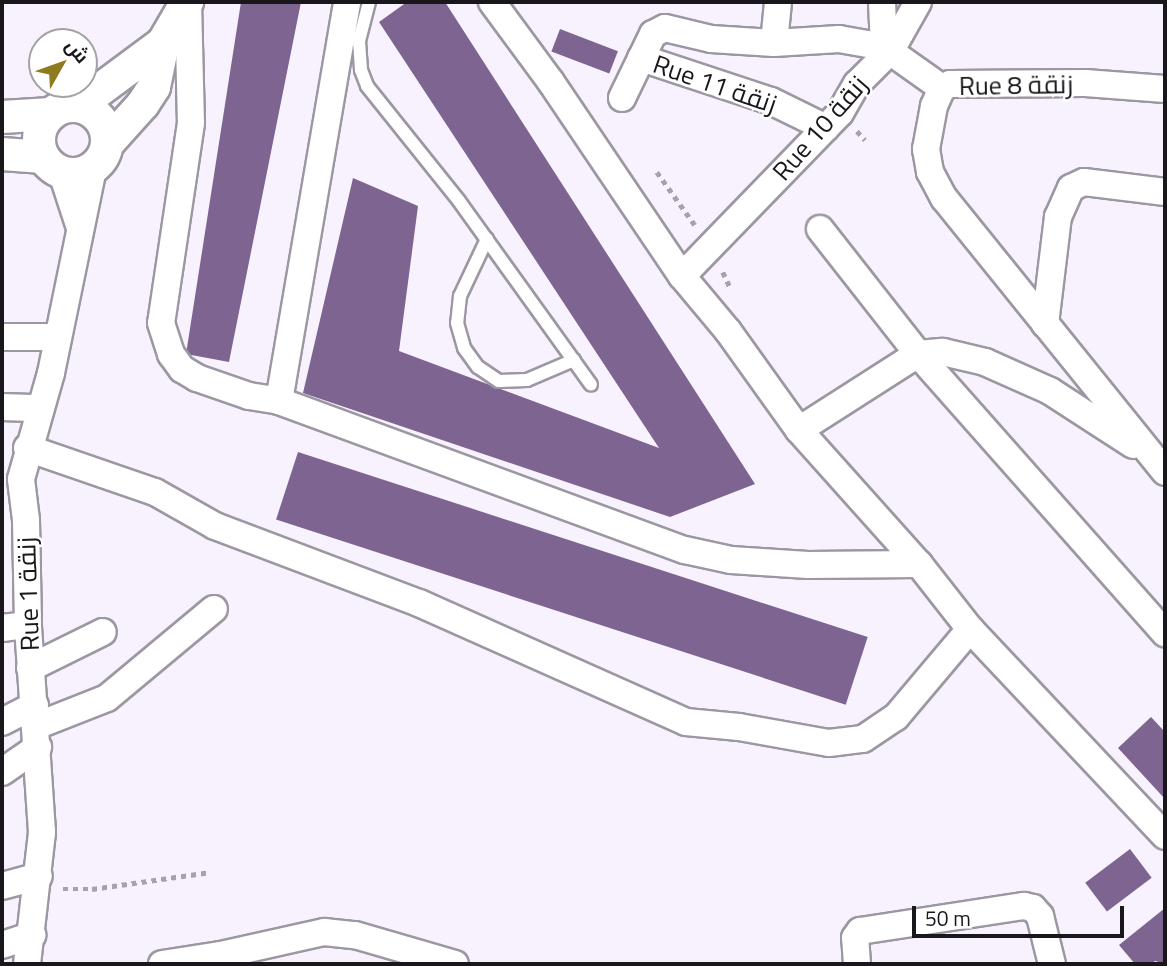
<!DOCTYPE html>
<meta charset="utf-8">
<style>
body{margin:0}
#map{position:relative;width:1167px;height:966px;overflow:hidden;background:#f8f1fe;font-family:"Titillium Web",Cairo,sans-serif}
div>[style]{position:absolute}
.building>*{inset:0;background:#7d6491;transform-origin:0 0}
.path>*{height:4.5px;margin-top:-2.25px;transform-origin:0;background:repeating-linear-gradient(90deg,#a6a1ab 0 5px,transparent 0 10px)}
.roads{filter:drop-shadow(2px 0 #9d97a2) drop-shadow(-2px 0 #9d97a2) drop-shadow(0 2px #9d97a2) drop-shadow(0 -2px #9d97a2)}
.service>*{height:12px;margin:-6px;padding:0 6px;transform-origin:6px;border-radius:6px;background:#fff}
.minor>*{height:26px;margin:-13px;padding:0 13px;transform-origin:13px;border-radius:13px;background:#fff}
.tertiary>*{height:32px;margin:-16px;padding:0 16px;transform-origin:16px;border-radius:16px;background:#fff}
.tertiary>.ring{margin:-16px;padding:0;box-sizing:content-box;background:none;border:32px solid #fff;border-radius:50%}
span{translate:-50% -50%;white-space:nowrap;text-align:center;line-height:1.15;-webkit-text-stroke:5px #fff;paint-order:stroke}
.street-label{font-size:26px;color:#1a171c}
.frame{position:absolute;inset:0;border:4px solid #1a171c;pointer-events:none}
.north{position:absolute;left:28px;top:28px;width:70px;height:70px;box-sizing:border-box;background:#fff;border:2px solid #a3a2a4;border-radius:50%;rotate:50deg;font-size:19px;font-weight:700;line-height:28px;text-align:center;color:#1a171c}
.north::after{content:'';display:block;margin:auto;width:24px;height:32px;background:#907a20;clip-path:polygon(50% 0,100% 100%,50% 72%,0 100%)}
.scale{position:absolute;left:912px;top:906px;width:212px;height:32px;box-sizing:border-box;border:4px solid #1a171c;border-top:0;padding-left:9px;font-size:21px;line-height:24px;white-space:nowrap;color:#1a171c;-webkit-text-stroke:5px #fff;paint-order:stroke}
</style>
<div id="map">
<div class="building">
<div style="clip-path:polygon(241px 2px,301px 2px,229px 362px,186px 354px)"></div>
<div style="clip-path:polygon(407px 2px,445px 2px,755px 484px,670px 517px,303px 393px,353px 178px,418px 206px,399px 351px,659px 448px,379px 22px)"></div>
<div style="left:560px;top:29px;width:62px;height:24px;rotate:21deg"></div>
<div style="left:298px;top:452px;width:599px;height:71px;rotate:18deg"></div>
<div style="clip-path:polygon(1151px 717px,1165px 732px,1165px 799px,1118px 748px)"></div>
<div style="left:1130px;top:849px;width:36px;height:56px;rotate:53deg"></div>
<div style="clip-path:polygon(1165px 908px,1165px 964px,1155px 961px,1151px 964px,1135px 964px,1119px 945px)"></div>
</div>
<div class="path">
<div style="left:857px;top:131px;width:12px;rotate:48deg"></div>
<div style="left:657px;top:172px;width:65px;rotate:54.4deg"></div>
<div style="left:723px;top:272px;width:19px;rotate:65deg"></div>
<div style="left:63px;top:889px;width:29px"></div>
<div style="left:92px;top:889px;width:120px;rotate:-8.1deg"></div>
</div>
<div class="roads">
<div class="service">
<div style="left:369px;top:2px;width:40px;rotate:104.4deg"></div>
<div style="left:359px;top:41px;width:29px;rotate:86deg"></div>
<div style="left:361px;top:70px;width:17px;rotate:69deg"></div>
<div style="left:367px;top:86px;width:147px;rotate:51.3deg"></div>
<div style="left:459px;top:201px;width:226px;rotate:54.3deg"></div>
<div style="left:487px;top:239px;width:63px;rotate:115.3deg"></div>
<div style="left:460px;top:296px;width:27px;rotate:96deg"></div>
<div style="left:457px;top:323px;width:26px;rotate:74deg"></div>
<div style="left:464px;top:348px;width:24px;rotate:54deg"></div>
<div style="left:478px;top:367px;width:25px;rotate:34deg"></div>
<div style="left:499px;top:381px;width:28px;rotate:-2deg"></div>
<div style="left:527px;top:380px;width:51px;rotate:-23.1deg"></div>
</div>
<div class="minor">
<div style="left:188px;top:2px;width:121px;rotate:88.6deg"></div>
<div style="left:191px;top:123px;width:202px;rotate:98.5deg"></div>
<div style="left:161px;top:323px;width:33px;rotate:72deg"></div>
<div style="left:171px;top:354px;width:19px;rotate:54deg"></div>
<div style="left:182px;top:369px;width:17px;rotate:31deg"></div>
<div style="left:197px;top:378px;width:55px;rotate:19.1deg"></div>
<div style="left:249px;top:396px;width:30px;rotate:9deg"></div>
<div style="left:279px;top:401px;width:432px;rotate:20.2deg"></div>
<div style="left:685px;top:550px;width:47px;rotate:12.3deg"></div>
<div style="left:731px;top:560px;width:77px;rotate:3.7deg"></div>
<div style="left:808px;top:565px;width:111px;rotate:-0.5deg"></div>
<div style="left:492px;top:2px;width:99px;rotate:53.6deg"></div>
<div style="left:551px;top:82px;width:234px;rotate:56deg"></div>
<div style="left:682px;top:276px;width:72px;rotate:50.1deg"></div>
<div style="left:728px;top:331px;width:122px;rotate:54.4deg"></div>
<div style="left:799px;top:430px;width:180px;rotate:48.2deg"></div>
<div style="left:919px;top:564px;width:83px;rotate:51.9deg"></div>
<div style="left:970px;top:629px;width:284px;rotate:46.7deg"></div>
<div style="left:882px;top:2px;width:45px;rotate:87.5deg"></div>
<div style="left:774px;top:43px;width:41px;rotate:-84.4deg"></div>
<div style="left:641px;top:58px;width:137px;rotate:18.3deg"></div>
<div style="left:771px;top:101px;width:61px;rotate:26.1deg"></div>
<div style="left:1165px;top:89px;width:80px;rotate:-175.7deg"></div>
<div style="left:1085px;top:83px;width:135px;rotate:179.6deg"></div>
<div style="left:950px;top:84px;width:9px;rotate:153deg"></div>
<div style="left:942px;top:88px;width:20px;rotate:114deg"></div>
<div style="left:934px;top:106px;width:44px;rotate:100.5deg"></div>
<div style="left:926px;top:149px;width:23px;rotate:80deg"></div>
<div style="left:930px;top:172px;width:30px;rotate:62deg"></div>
<div style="left:944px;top:198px;width:352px;rotate:51.1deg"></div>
<div style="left:622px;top:98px;width:71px;rotate:-64.2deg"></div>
<div style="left:653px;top:34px;width:13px;rotate:-27deg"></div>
<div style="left:665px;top:28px;width:47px;rotate:13.4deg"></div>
<div style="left:711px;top:39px;width:63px;rotate:3.6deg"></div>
<div style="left:774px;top:43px;width:65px;rotate:-3.5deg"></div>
<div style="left:839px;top:39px;width:46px;rotate:10.1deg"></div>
<div style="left:884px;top:47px;width:71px;rotate:35.3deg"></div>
<div style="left:62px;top:173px;width:58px;rotate:71.9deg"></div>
<div style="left:820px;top:229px;width:159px;rotate:51.9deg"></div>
<div style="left:918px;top:354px;width:373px;rotate:48.5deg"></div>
<div style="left:682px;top:276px;width:227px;rotate:-45.9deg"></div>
<div style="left:840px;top:113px;width:34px;rotate:-60deg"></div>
<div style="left:857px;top:84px;width:48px;rotate:-45deg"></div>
<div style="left:891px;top:50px;width:55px;rotate:-60.6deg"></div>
<div style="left:1045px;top:324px;width:108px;rotate:-83.1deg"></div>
<div style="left:1058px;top:217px;width:32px;rotate:-66deg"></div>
<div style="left:1071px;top:188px;width:14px;rotate:-25deg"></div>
<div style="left:1084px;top:182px;width:82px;rotate:7deg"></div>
<div style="left:2px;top:337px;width:55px"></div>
<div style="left:279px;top:401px;width:405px;rotate:-80.3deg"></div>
<div style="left:2px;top:407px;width:38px;rotate:2deg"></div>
<div style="left:799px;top:430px;width:141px;rotate:-32.6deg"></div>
<div style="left:918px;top:354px;width:25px;rotate:-5deg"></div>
<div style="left:943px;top:352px;width:43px;rotate:13.4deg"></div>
<div style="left:985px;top:362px;width:71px;rotate:24deg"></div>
<div style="left:1050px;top:391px;width:99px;rotate:33deg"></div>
<div style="left:27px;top:448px;width:135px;rotate:19deg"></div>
<div style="left:155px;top:492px;width:69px;rotate:29.5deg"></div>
<div style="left:215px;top:526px;width:218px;rotate:20.7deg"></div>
<div style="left:419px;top:603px;width:292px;rotate:24deg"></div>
<div style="left:686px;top:722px;width:53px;rotate:5.4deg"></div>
<div style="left:739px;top:727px;width:91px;rotate:10.1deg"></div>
<div style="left:829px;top:743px;width:34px;rotate:-7deg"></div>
<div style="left:863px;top:739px;width:40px;rotate:-34deg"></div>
<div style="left:896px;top:717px;width:115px;rotate:-49.9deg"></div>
<div style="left:2px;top:628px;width:26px;rotate:-7deg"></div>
<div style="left:30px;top:668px;width:81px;rotate:-26.3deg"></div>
<div style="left:2px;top:722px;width:37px;rotate:-27deg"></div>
<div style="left:36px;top:726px;width:76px;rotate:-21.5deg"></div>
<div style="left:107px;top:698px;width:139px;rotate:-39.8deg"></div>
<div style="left:2px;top:772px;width:44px;rotate:-34.8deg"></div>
<div style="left:2px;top:886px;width:38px;rotate:-15deg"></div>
<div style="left:2px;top:945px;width:32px;rotate:-18deg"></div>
<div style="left:27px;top:964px;width:133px;rotate:-83.5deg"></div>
<div style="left:42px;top:832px;width:207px;rotate:-93.9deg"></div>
<div style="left:28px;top:625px;width:105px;rotate:-91.1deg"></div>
<div style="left:26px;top:520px;width:41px;rotate:-97deg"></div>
<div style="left:21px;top:479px;width:110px;rotate:-74.2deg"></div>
<div style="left:51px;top:373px;width:209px;rotate:-78.4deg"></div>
<div style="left:162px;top:964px;width:60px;rotate:-8.7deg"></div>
<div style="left:221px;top:955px;width:106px;rotate:-12.6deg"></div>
<div style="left:324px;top:932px;width:31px;rotate:6deg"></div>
<div style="left:355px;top:935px;width:104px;rotate:16.2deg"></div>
<div style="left:857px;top:964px;width:26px;rotate:-94deg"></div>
<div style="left:855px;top:938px;width:9px;rotate:-54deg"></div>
<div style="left:860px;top:931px;width:166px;rotate:-8.7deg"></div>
<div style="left:1024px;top:906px;width:9px;rotate:13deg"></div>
<div style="left:1033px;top:908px;width:11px;rotate:49deg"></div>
<div style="left:1040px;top:916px;width:49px;rotate:76deg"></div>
</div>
<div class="tertiary">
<div class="ring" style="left:39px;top:106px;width:36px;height:36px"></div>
<div style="left:78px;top:106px;width:106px;rotate:-36.5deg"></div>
<div style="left:2px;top:117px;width:49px;rotate:-3.5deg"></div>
<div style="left:107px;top:144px;width:54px;rotate:-48deg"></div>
<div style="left:143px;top:104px;width:20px;rotate:-57deg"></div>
<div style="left:154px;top:87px;width:45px;rotate:-78.4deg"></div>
<div style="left:163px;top:43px;width:48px;rotate:-59.7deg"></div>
<div style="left:2px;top:154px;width:41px;rotate:4.2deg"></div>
</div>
</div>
<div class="street-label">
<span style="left:715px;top:84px;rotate:19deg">Rue 11 زنقة</span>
<span style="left:1016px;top:85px;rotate:-1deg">Rue 8 زنقة</span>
<span style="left:820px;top:128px;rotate:-49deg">Rue 10 زنقة</span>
<span style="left:28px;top:594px;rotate:-92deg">Rue 1 زنقة</span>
</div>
<div class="frame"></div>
<div class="north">ش</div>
<div class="scale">50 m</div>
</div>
